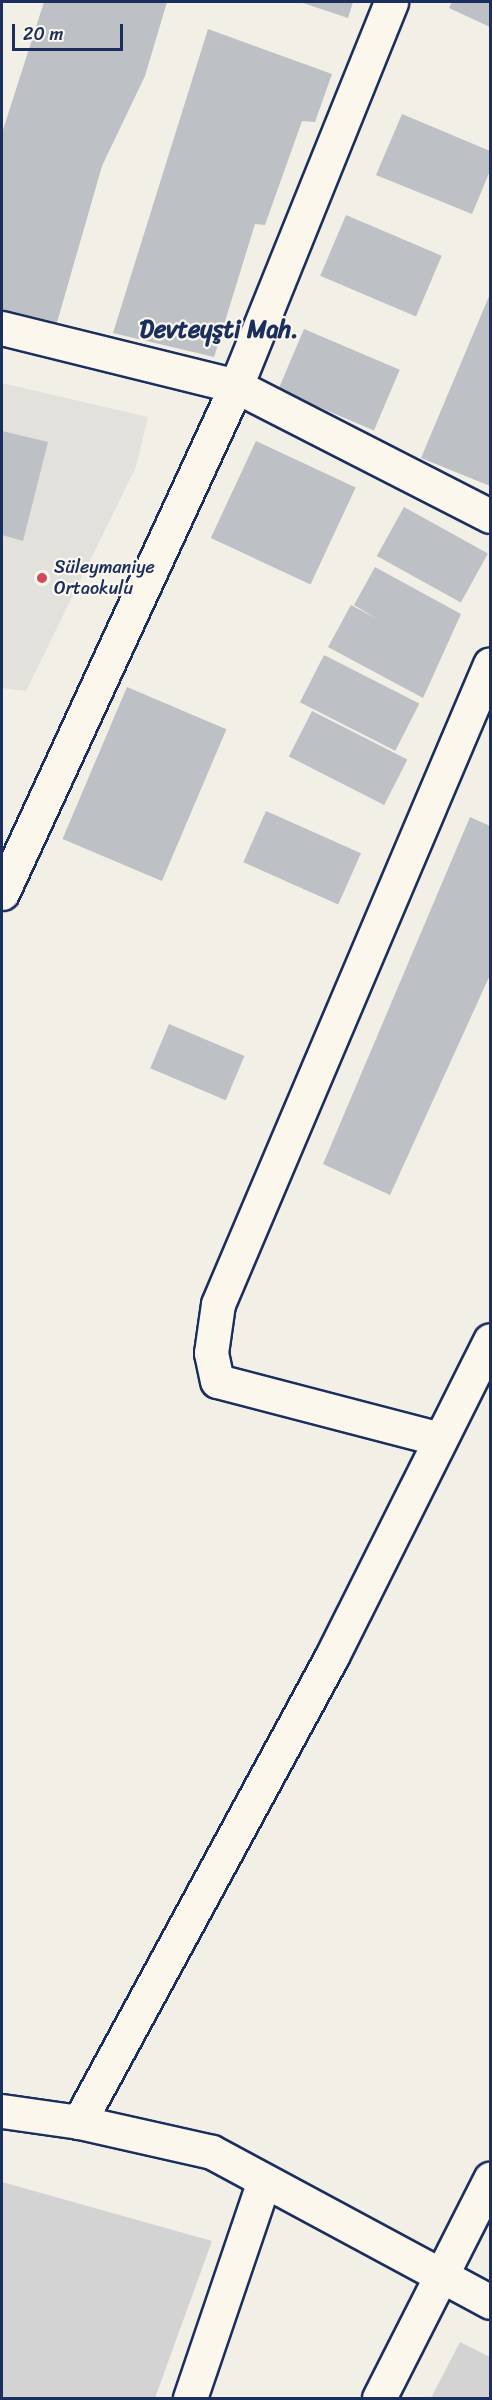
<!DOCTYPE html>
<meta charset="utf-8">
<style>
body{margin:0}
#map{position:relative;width:492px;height:2400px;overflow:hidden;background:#f2efe6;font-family:Sriracha,sans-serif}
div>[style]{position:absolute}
.built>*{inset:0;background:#e2e1dc}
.green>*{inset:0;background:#d2d3d2}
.building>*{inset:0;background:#bdc0c4;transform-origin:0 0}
.roads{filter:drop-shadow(2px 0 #1b2f5e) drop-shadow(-2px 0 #1b2f5e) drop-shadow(0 2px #1b2f5e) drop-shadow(0 -2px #1b2f5e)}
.street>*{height:33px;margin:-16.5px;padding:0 16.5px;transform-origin:16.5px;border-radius:16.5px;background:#fbf7ec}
.secondary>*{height:33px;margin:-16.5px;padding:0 16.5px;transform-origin:16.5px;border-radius:16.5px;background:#fbf7ec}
.dots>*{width:16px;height:16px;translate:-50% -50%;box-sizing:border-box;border:3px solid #fbf7ec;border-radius:50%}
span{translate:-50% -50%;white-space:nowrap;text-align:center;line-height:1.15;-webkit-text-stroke:4.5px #fbf7ec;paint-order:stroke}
.poi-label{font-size:18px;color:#1b2f5e}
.left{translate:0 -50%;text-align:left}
.district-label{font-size:24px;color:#1b2f5e;font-weight:700}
.frame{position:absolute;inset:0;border:3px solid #1b2f5e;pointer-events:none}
.scale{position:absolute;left:12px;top:24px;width:111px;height:27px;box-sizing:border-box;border:3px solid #1b2f5e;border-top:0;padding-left:8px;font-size:18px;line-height:21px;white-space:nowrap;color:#1b2f5e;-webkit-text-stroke:4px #fbf7ec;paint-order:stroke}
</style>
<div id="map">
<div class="built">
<div style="clip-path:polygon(2px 383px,148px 417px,136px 467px,26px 691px,2px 688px)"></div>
</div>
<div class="green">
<div style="clip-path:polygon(2px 2182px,212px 2241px,155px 2398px,2px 2398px)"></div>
<div style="clip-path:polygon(460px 2342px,490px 2357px,490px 2398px,431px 2398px)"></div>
</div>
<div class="building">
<div style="clip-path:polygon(44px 2px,167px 2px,145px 76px,102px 166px,56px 326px,2px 311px,2px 133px)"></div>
<div style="clip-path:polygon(300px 2px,353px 2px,348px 18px)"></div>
<div style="clip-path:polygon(452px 2px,490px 2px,490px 27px,449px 8px)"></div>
<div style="clip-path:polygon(208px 29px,332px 74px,315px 122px,302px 121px,265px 225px,255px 224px,214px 357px,113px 333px)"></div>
<div style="clip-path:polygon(402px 114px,490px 151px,490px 171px,472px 214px,376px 175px)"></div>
<div style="left:346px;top:215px;width:104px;height:66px;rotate:23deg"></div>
<div style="clip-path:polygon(490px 294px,490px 486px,421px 458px)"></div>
<div style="left:304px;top:329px;width:104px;height:66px;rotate:23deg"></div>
<div style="clip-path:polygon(2px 431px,48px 442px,23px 541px,2px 535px)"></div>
<div style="left:256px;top:441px;width:110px;height:107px;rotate:25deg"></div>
<div style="left:404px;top:507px;width:96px;height:56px;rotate:29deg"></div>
<div style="clip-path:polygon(375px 567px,461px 614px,423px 698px,328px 647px,351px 605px,377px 619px,354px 605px)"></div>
<div style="left:324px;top:655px;width:107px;height:53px;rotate:27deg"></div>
<div style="left:127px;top:687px;width:108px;height:165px;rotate:23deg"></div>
<div style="left:312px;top:711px;width:107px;height:51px;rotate:27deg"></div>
<div style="left:266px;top:811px;width:104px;height:56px;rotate:24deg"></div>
<div style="clip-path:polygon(470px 817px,490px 826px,490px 975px,390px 1195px,323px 1164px)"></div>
<div style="left:169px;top:1024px;width:82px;height:48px;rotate:23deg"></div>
</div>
<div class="roads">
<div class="street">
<div style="left:2px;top:328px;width:241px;rotate:13.9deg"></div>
<div style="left:236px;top:386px;width:285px;rotate:27.1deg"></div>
<div style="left:2px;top:893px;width:558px;rotate:-65.22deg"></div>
<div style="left:236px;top:386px;width:414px;rotate:-68deg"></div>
<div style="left:440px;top:1439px;width:230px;rotate:-165.4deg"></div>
<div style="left:217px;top:1381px;width:29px;rotate:-102deg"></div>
<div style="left:211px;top:1353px;width:49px;rotate:-81.9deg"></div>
<div style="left:218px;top:1304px;width:695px;rotate:-66.97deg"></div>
<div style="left:190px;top:2398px;width:229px;rotate:-71.2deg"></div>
<div style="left:379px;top:2398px;width:246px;rotate:-63.1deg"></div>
</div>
<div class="secondary">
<div style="left:2px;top:2111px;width:78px;rotate:8.1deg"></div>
<div style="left:79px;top:2122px;width:136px;rotate:12.7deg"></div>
<div style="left:212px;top:2152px;width:316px;rotate:28.3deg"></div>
<div style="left:79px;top:2122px;width:530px;rotate:-61.5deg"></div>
<div style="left:332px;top:1656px;width:353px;rotate:-63.4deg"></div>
</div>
</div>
<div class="dots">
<div style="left:42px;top:578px;background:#d1495b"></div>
</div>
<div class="poi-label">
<span class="left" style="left:54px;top:578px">Süleymaniye<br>Ortaokulu</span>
</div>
<div class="district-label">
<span style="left:219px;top:330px">Devteyşti Mah.</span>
</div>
<div class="frame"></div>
<div class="scale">20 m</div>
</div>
